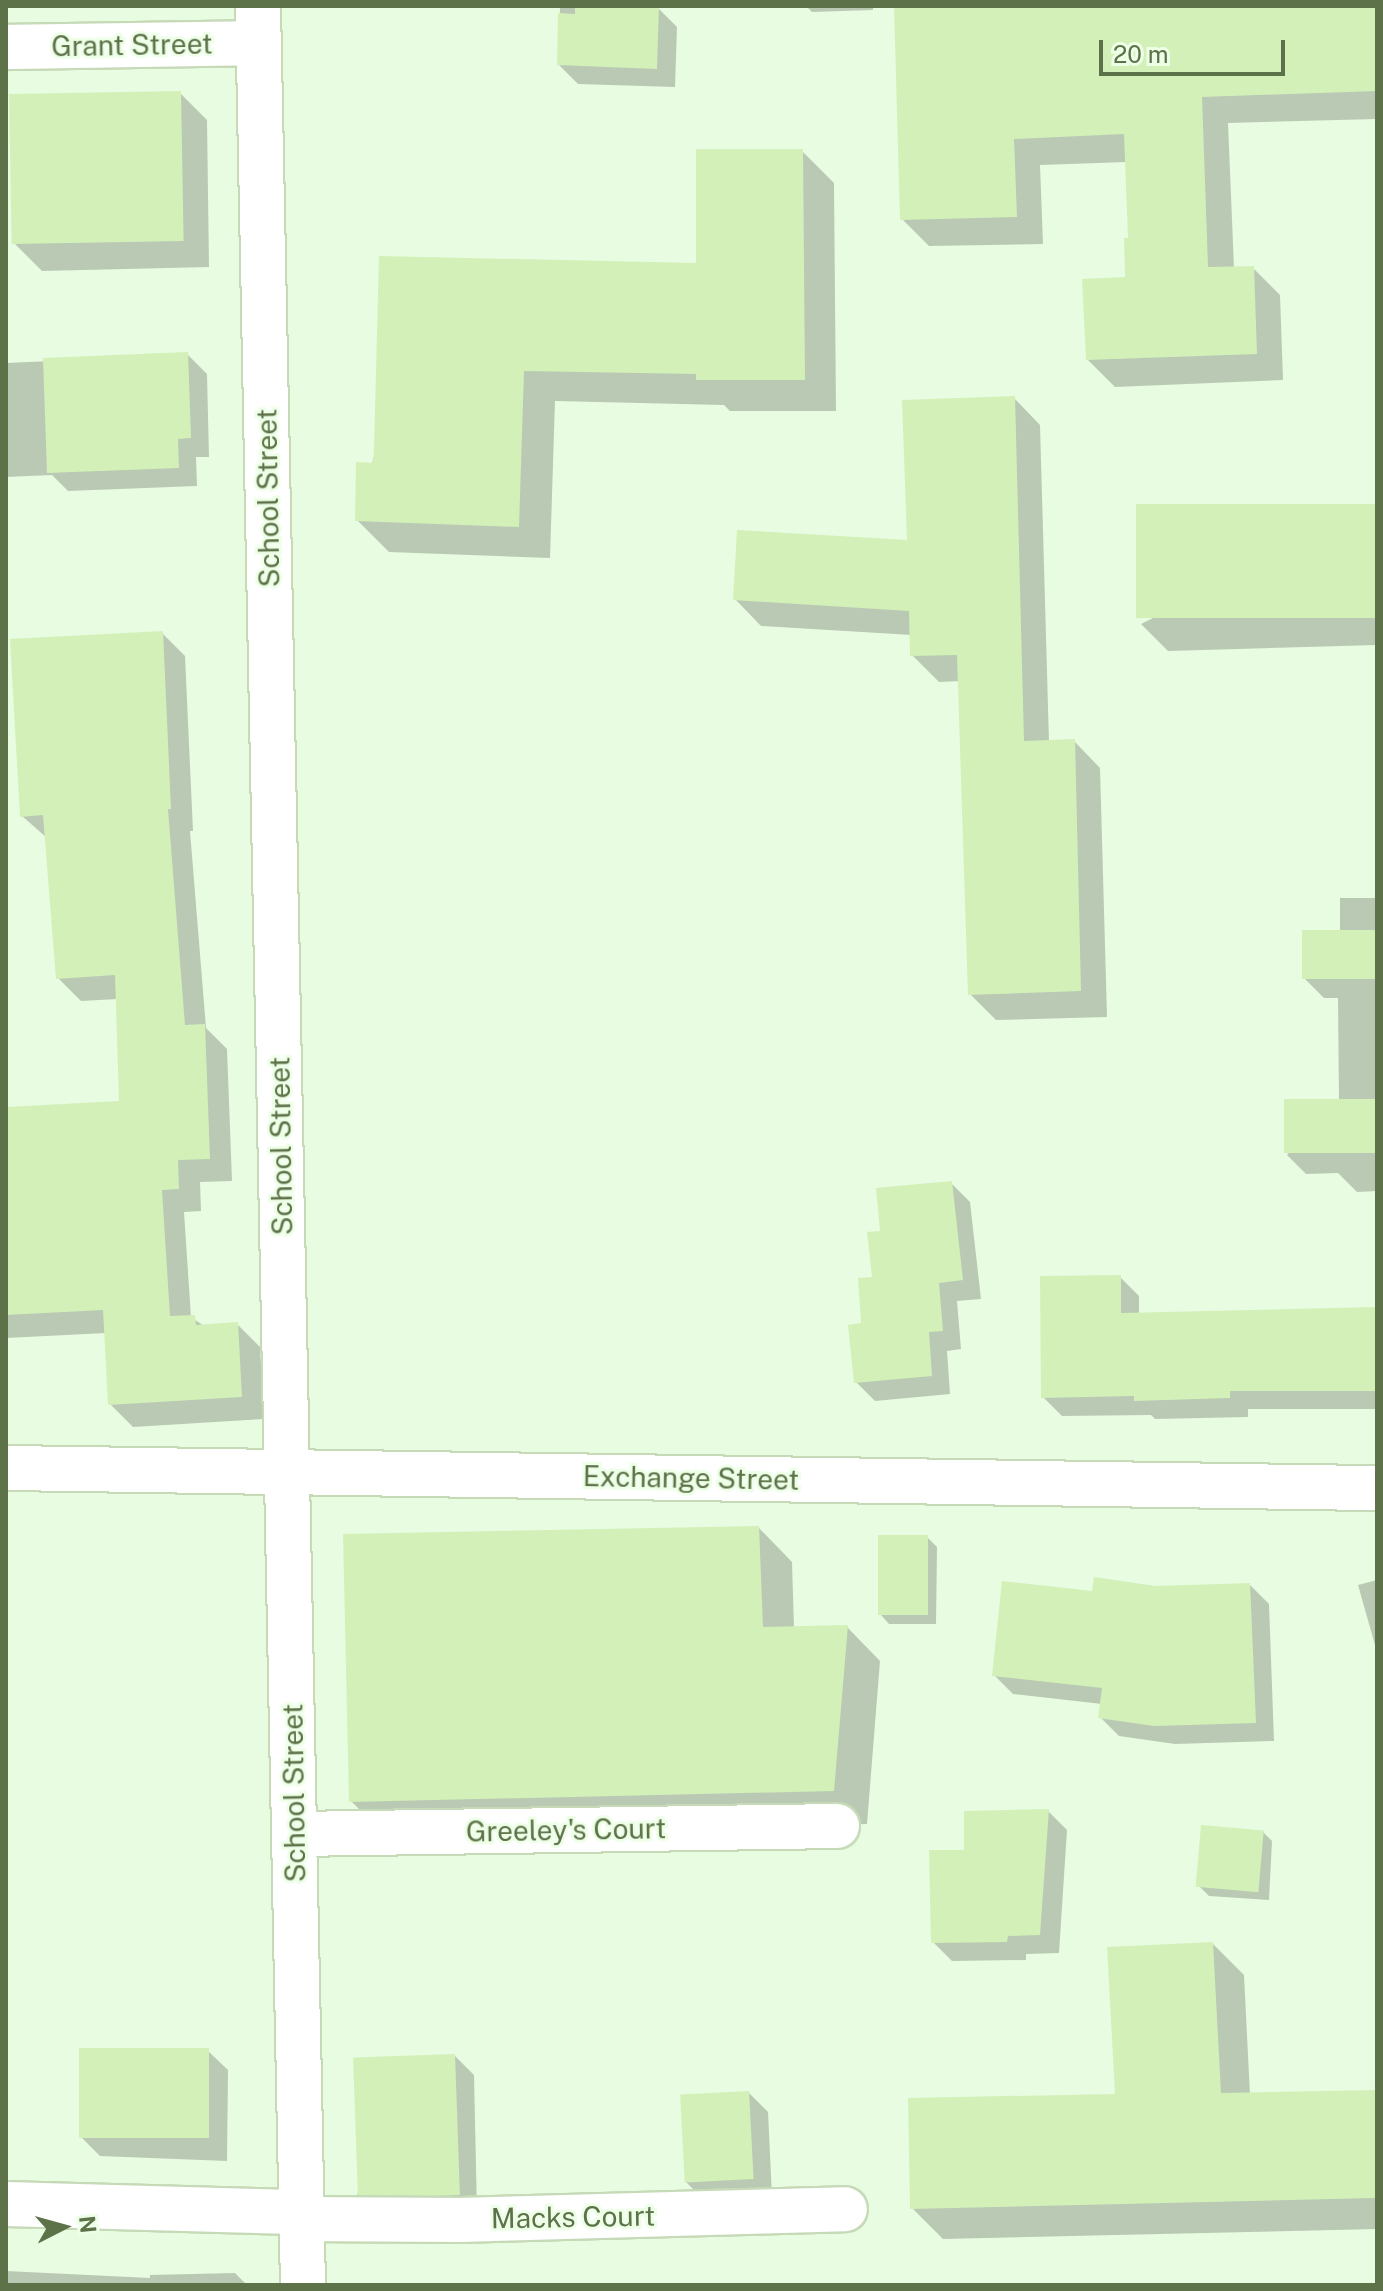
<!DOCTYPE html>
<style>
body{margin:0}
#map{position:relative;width:1383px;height:2291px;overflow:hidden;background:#e8fce1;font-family:"Public Sans",sans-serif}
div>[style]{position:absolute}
.shadow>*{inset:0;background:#0003}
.building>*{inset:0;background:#d3f0b9;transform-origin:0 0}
.roads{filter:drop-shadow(2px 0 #c6dab8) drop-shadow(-2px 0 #c6dab8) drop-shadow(0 2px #c6dab8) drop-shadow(0 -2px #c6dab8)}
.minor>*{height:44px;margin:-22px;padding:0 22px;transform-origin:22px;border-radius:22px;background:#fff}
.tertiary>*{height:44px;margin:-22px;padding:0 22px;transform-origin:22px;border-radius:22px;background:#fff}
span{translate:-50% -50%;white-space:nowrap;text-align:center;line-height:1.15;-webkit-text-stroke:6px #edffe7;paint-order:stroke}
.street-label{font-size:28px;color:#5e7249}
.frame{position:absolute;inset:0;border:8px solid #5e7249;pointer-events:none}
.north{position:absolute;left:24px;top:2187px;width:80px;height:80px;-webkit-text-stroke:6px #edffe7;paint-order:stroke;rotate:84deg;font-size:22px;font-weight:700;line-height:32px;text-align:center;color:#5e7249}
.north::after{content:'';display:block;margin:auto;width:28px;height:36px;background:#5e7249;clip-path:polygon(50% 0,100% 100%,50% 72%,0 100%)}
.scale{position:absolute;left:1099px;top:40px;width:186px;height:36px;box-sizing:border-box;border:4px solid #5e7249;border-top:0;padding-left:10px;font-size:24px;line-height:28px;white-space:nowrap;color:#5e7249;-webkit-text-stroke:6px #edffe7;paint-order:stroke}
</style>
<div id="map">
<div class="shadow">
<div style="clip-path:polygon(560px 6px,658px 8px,677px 27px,675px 87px,578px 84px,559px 65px)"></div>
<div style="clip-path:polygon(806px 6px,873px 6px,873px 10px,812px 12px)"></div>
<div style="clip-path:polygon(896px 6px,1377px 6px,1377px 119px,1228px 123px,1234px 268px,1253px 268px,1280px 295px,1283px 380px,1115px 387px,1088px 360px,1128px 279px,1131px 240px,1127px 162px,1040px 165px,1043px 244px,929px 246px,902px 219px)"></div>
<div style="clip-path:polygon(180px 93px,207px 120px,209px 267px,42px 271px,14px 243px)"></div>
<div style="clip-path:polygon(802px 151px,834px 183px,836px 411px,730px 411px,724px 405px,555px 401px,550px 558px,389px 552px,357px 520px,376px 449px,698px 265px)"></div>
<div style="clip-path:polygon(188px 355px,207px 374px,209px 457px,196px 457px,197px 486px,68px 491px,52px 475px,6px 477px,6px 363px)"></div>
<div style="clip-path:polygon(1014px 398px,1040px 425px,1049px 742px,1074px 741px,1100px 768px,1107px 1017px,996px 1020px,970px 994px,960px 681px,939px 682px,912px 655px,912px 635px,761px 626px,735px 599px,909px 542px)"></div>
<div style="clip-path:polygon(1377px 506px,1377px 645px,1168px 651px,1141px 624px)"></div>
<div style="clip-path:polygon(162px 633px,185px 656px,193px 831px,190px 831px,206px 1028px,227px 1049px,232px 1181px,200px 1182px,201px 1211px,184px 1212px,191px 1317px,204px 1326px,237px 1324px,260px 1347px,264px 1419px,133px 1427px,110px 1404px,106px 1333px,6px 1338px,6px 1109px,121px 1103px,118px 999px,81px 1001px,58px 978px,47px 838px,22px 816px)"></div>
<div style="clip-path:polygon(1340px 898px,1377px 898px,1377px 1191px,1357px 1192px,1338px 1173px,1306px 1174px,1287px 1155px,1339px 1102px,1338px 998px,1324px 998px,1305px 979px,1340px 933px)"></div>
<div style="clip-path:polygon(951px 1183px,970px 1202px,981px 1299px,957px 1301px,961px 1349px,947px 1351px,950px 1394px,875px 1401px,856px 1382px,882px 1233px)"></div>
<div style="clip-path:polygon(1120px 1277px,1139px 1296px,1139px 1315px,1377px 1310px,1377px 1409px,1248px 1409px,1248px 1417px,1155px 1419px,1151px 1415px,1062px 1416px,1043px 1397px)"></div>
<div style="clip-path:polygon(759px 1528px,792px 1562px,794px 1628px,847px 1627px,880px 1661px,867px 1824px,385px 1835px,351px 1801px)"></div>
<div style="clip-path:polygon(927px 1537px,937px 1547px,936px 1624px,889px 1624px,880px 1614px)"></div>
<div style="clip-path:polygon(1377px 1580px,1377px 1652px,1358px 1585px)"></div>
<div style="clip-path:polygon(1250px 1585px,1269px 1604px,1274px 1741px,1175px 1744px,1119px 1736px,1100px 1717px,1102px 1704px,1013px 1694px,994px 1675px,1094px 1594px)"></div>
<div style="clip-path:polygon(1048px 1811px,1067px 1830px,1059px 1953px,1026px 1954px,1026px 1960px,952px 1961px,933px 1942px,966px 1852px)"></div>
<div style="clip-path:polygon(1263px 1832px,1272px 1841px,1269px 1900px,1209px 1896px,1199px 1886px)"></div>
<div style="clip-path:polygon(1213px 1944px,1244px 1975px,1250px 2095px,1377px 2092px,1377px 2229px,943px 2239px,912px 2208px,1117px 2096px)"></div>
<div style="clip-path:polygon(208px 2051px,228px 2070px,227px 2161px,100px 2156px,81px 2137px)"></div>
<div style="clip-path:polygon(455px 2056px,474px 2075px,477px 2213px,377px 2213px,357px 2194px)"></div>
<div style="clip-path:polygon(749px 2093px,768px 2112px,772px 2197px,705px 2201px,686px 2182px)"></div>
<div style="clip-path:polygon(6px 2271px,150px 2278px,150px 2275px,235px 2273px,247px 2285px,6px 2285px)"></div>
</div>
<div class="building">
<div style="clip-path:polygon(575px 6px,659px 6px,657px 69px,557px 65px,558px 13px,575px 14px)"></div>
<div style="clip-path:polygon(894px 6px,1377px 6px,1377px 91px,1202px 97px,1208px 267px,1254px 266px,1257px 354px,1086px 360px,1082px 279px,1125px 277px,1124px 238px,1128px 238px,1124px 134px,1014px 139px,1017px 217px,900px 220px)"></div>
<div style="left:181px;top:91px;width:150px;height:172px;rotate:89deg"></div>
<div style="clip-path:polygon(696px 149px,803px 149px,805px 380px,696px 380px,696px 374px,524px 371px,519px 527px,355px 521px,356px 462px,373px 463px,374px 448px,379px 256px,696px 263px)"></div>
<div style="clip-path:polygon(188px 352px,191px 438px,178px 439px,179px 468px,47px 473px,43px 358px)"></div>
<div style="clip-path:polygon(1015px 396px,1024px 741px,1075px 739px,1081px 991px,968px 995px,957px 655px,910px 656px,909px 611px,733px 600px,737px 530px,907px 540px,902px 400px)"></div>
<div style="left:1377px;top:504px;width:114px;height:241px;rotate:90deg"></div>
<div style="clip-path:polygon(163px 631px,171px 809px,168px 809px,185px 1025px,205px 1024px,210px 1159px,178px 1160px,179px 1189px,162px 1190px,170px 1316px,195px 1315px,196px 1325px,238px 1322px,242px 1397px,108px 1405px,103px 1310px,6px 1315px,6px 1107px,119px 1101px,115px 975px,56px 979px,43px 815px,20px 817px,10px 639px)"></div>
<div style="left:1377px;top:930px;width:49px;height:75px;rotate:90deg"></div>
<div style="left:1377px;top:1099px;width:54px;height:93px;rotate:90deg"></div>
<div style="clip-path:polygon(952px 1181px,963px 1280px,939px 1283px,943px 1331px,929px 1332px,932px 1376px,854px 1383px,848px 1325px,861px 1323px,858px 1278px,872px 1277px,867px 1232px,880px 1231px,876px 1188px)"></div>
<div style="clip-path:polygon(1121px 1275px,1121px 1313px,1377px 1307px,1377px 1391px,1230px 1391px,1230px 1398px,1134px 1401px,1134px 1396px,1041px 1398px,1040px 1276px)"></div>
<div style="clip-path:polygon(759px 1526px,763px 1627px,848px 1625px,834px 1791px,349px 1802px,343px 1534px)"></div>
<div style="left:878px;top:1535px;width:50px;height:80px"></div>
<div style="clip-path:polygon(1094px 1577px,1156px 1586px,1250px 1583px,1256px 1723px,1154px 1726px,1098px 1718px,1102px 1688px,992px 1676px,1002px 1581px,1092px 1591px)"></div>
<div style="clip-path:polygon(1049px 1809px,1040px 1935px,1008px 1936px,1007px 1942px,931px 1943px,929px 1850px,964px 1850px,964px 1811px)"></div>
<div style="left:1201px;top:1825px;width:63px;height:62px;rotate:5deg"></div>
<div style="clip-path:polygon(1213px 1942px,1221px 2093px,1377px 2090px,1375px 2198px,910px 2209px,908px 2098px,1115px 2094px,1107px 1947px)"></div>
<div style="left:79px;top:2048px;width:130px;height:90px"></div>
<div style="left:455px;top:2054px;width:141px;height:102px;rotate:88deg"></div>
<div style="left:749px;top:2091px;width:88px;height:69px;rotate:87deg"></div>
</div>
<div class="roads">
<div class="minor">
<div style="left:6px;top:47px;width:253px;rotate:-0.9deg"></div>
<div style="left:6px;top:1468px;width:1371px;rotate:0.84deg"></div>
<div style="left:294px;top:1834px;width:543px;rotate:-0.84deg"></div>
<div style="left:6px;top:2204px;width:295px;rotate:1.6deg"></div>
<div style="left:302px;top:2219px;width:158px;rotate:0.4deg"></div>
<div style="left:460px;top:2220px;width:385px;rotate:-1.6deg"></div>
</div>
<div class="tertiary">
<div style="left:258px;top:6px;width:2279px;rotate:88.87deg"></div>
</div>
</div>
<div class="street-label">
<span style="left:132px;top:45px;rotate:-1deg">Grant Street</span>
<span style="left:268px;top:498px;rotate:-91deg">School Street</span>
<span style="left:281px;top:1146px;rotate:-91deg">School Street</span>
<span style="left:691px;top:1478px;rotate:1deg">Exchange Street</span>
<span style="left:294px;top:1793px;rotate:-91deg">School Street</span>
<span style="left:566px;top:1830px;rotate:-1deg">Greeley's Court</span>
<span style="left:573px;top:2217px;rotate:-1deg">Macks Court</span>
</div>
<div class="frame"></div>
<div class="north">N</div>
<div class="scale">20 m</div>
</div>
